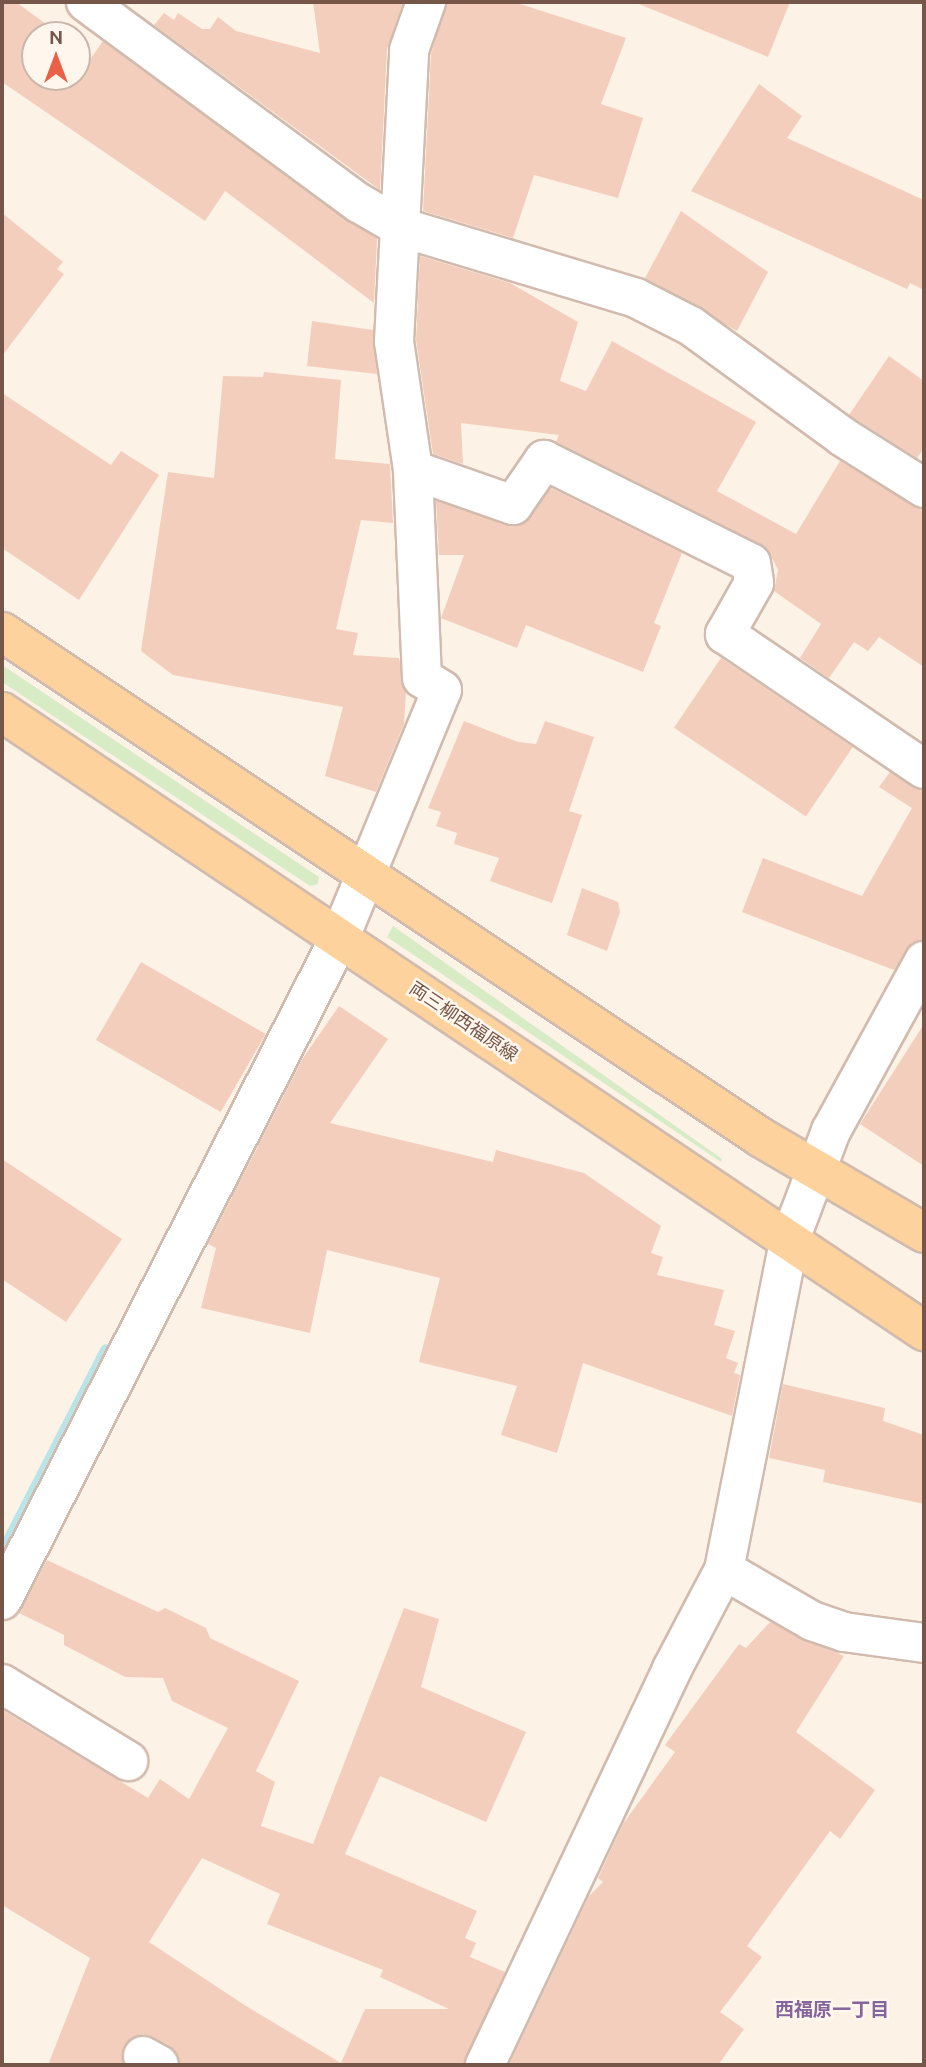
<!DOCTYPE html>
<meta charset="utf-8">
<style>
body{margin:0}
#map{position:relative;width:926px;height:2067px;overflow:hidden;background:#fdf2e6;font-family:Ubuntu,"Noto Sans JP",sans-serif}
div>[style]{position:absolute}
.green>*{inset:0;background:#d7ebc4}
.stream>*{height:14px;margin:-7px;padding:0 7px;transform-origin:7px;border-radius:7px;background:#b9e4e8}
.building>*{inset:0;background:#f3cebd;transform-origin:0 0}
.roads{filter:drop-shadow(2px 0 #d1bbae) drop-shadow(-2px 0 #d1bbae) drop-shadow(0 2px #d1bbae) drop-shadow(0 -2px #d1bbae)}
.minor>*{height:38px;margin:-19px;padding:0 19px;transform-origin:19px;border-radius:19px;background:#fff}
.major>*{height:38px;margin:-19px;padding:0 19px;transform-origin:19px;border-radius:19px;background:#fdd29d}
span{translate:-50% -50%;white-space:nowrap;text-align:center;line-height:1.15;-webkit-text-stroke:5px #fff7ed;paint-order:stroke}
.street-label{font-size:18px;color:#77564a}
.neighbourhood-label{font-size:19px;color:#85659b;font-weight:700}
.frame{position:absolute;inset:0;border:4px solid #77564a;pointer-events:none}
.north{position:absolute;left:21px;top:21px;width:70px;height:70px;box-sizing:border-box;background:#fff7ed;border:2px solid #c9b7ac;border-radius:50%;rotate:0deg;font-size:19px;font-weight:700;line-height:28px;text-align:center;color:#77564a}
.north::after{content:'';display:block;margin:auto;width:24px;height:32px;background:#ea6048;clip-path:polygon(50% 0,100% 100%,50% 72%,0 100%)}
</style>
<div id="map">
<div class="green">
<div style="clip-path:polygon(2px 665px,319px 877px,318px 884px,310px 886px,2px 682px)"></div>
<div style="clip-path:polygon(393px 926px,722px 1159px,721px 1162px,387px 937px)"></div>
</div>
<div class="stream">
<div style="left:2px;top:1556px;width:230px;rotate:-62.9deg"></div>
</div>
<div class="building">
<div style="clip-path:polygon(2px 2px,16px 2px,61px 35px,35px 35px,35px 77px,77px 77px,77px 47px,91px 58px,103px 41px,377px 239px,374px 303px,225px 191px,205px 221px,2px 82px)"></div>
<div style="clip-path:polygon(313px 2px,403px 2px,387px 49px,380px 190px,154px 25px,164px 13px,174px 20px,178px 13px,202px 29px,210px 29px,218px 17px,236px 31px,320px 53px)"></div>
<div style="clip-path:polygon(447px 2px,514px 2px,626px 38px,601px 104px,643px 118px,618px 198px,534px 175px,513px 238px,423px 211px,431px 54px)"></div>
<div style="clip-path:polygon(634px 2px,790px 2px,768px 57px)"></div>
<div style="clip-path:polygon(759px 84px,802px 116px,787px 138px,924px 200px,924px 290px,910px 283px,907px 289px,691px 191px)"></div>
<div style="clip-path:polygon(681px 211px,768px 272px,737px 331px,645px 278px)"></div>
<div style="clip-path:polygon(2px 213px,63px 262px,57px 269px,64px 274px,2px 356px)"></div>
<div style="clip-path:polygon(420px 256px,510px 283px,578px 322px,560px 381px,586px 391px,612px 341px,756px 422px,717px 491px,796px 534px,840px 461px,924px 512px,924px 667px,879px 637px,868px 651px,854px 642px,829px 678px,800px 658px,821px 624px,774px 591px,778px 570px,768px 550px,556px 442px,559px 435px,461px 423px,463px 464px,433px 454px,416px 340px)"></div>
<div style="clip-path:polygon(312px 321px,373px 330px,377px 374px,307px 366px)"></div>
<div style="clip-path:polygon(889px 356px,924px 381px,924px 448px,917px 458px,849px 415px)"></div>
<div style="clip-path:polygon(264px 372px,341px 380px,335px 459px,390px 464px,393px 523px,361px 520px,336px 629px,358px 633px,353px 655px,399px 658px,406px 692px,404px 724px,376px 792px,325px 776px,343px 707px,173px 675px,141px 651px,168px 472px,214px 478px,223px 376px,263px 377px)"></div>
<div style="clip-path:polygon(2px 393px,111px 465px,121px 451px,159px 475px,79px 600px,2px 548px)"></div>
<div style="clip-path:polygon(551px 488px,682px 553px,654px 623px,661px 626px,643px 672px,526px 625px,517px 648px,441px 618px,464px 555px,439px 555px,436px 501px,519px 526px)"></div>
<div style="left:721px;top:658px;width:159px;height:84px;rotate:34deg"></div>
<div style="clip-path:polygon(464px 721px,518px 742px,536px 744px,545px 721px,594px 737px,569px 811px,582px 815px,552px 903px,490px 881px,499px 858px,454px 844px,457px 833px,436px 826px,441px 812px,428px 808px)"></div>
<div style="clip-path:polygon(890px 772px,924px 791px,924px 939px,912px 943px,894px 970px,742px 912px,763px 858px,862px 896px,912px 808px,879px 787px)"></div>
<div style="clip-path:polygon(582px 888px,618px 902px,620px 912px,607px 951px,567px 935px)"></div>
<div style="left:141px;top:962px;width:144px;height:90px;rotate:30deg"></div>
<div style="clip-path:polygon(339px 1006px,388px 1039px,330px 1123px,493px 1162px,496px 1150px,584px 1173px,661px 1226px,651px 1253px,663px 1257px,657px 1275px,724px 1290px,714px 1325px,735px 1331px,726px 1358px,738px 1363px,734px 1373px,740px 1375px,732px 1416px,583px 1363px,557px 1453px,501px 1435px,517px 1386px,419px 1362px,440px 1278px,327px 1250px,310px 1333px,201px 1308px,216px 1248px,208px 1244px,303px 1058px)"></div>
<div style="clip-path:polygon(924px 1024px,924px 1166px,860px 1124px)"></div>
<div style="clip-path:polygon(2px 1159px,122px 1239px,66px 1322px,2px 1279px)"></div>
<div style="clip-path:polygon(783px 1384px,885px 1408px,883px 1421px,924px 1435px,924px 1504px,823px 1482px,825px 1470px,769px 1458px)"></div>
<div style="clip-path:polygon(evenodd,47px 1560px,158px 1612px,165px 1608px,206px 1628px,210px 1638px,299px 1681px,256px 1771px,275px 1782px,261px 1826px,313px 1844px,404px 1608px,439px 1619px,421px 1687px,526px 1732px,486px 1822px,380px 1776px,345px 1854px,477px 1911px,465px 1938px,476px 1943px,470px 1957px,505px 1972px,463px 2065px,181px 2065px,170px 2046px,143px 2034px,124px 2045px,124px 2065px,48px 2065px,90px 1958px,2px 1905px,2px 1710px,148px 1798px,160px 1779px,189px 1799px,228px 1728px,172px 1701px,163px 1678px,125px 1677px,64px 1645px,64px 1635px,19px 1613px,47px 1560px,202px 1858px,280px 1894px,267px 1924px,383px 1970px,380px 1977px,449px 2009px,365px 2009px,341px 2063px,246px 2006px,149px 1942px,202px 1858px)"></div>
<div style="clip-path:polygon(770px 1622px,844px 1656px,796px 1732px,875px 1790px,840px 1839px,830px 1831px,747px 1946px,762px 1957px,720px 2012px,744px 2029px,718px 2065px,509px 2065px,589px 1896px,603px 1882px,598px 1878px,623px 1824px,675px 1752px,665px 1745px,739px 1644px,746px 1648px)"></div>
</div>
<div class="roads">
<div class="minor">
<div style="left:86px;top:2px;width:339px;rotate:36.4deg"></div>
<div style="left:359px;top:203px;width:48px;rotate:30.3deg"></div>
<div style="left:400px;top:227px;width:246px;rotate:16.7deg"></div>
<div style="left:636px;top:298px;width:62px;rotate:27deg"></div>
<div style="left:691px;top:326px;width:188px;rotate:36.1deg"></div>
<div style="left:843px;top:437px;width:96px;rotate:32.2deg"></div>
<div style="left:413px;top:470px;width:106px;rotate:19.3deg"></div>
<div style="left:513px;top:505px;width:55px;rotate:-55.4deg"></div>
<div style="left:544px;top:460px;width:231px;rotate:26.5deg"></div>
<div style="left:751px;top:563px;width:20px;rotate:81deg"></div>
<div style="left:754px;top:583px;width:59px;rotate:119.6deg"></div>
<div style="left:725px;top:634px;width:240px;rotate:34.2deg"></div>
<div style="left:724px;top:1570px;width:102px;rotate:30.1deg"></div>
<div style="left:812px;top:1621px;width:34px;rotate:19deg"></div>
<div style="left:844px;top:1632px;width:81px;rotate:7.8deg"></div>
<div style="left:2px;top:1600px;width:744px;rotate:-62.99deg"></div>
<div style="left:340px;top:937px;width:267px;rotate:-67.6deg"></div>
<div style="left:442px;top:690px;width:23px;rotate:-149deg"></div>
<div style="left:422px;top:678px;width:208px;rotate:-92.5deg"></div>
<div style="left:413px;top:470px;width:130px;rotate:-98.4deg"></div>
<div style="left:394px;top:341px;width:291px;rotate:-87deg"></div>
<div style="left:409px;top:50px;width:51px;rotate:-70.5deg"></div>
<div style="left:2px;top:1684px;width:148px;rotate:31.4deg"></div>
<div style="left:143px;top:2056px;width:18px;rotate:29deg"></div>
<div style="left:485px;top:2065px;width:438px;rotate:-64.7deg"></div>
<div style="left:672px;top:1669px;width:112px;rotate:-62.3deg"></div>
<div style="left:724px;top:1570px;width:334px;rotate:-78.8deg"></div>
<div style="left:789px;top:1242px;width:119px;rotate:-69.3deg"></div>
<div style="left:831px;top:1131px;width:194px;rotate:-61.3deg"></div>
</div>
<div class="major">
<div style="left:2px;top:632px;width:911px;rotate:33.67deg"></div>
<div style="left:760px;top:1137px;width:190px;rotate:30.3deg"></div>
<div style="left:2px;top:712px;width:1111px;rotate:33.88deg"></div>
</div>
</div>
<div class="street-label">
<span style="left:464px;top:1021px;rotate:34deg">両三柳西福原線</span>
</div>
<div class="neighbourhood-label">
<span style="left:832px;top:2010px">西福原一丁目</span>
</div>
<div class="frame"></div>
<div class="north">N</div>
</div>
